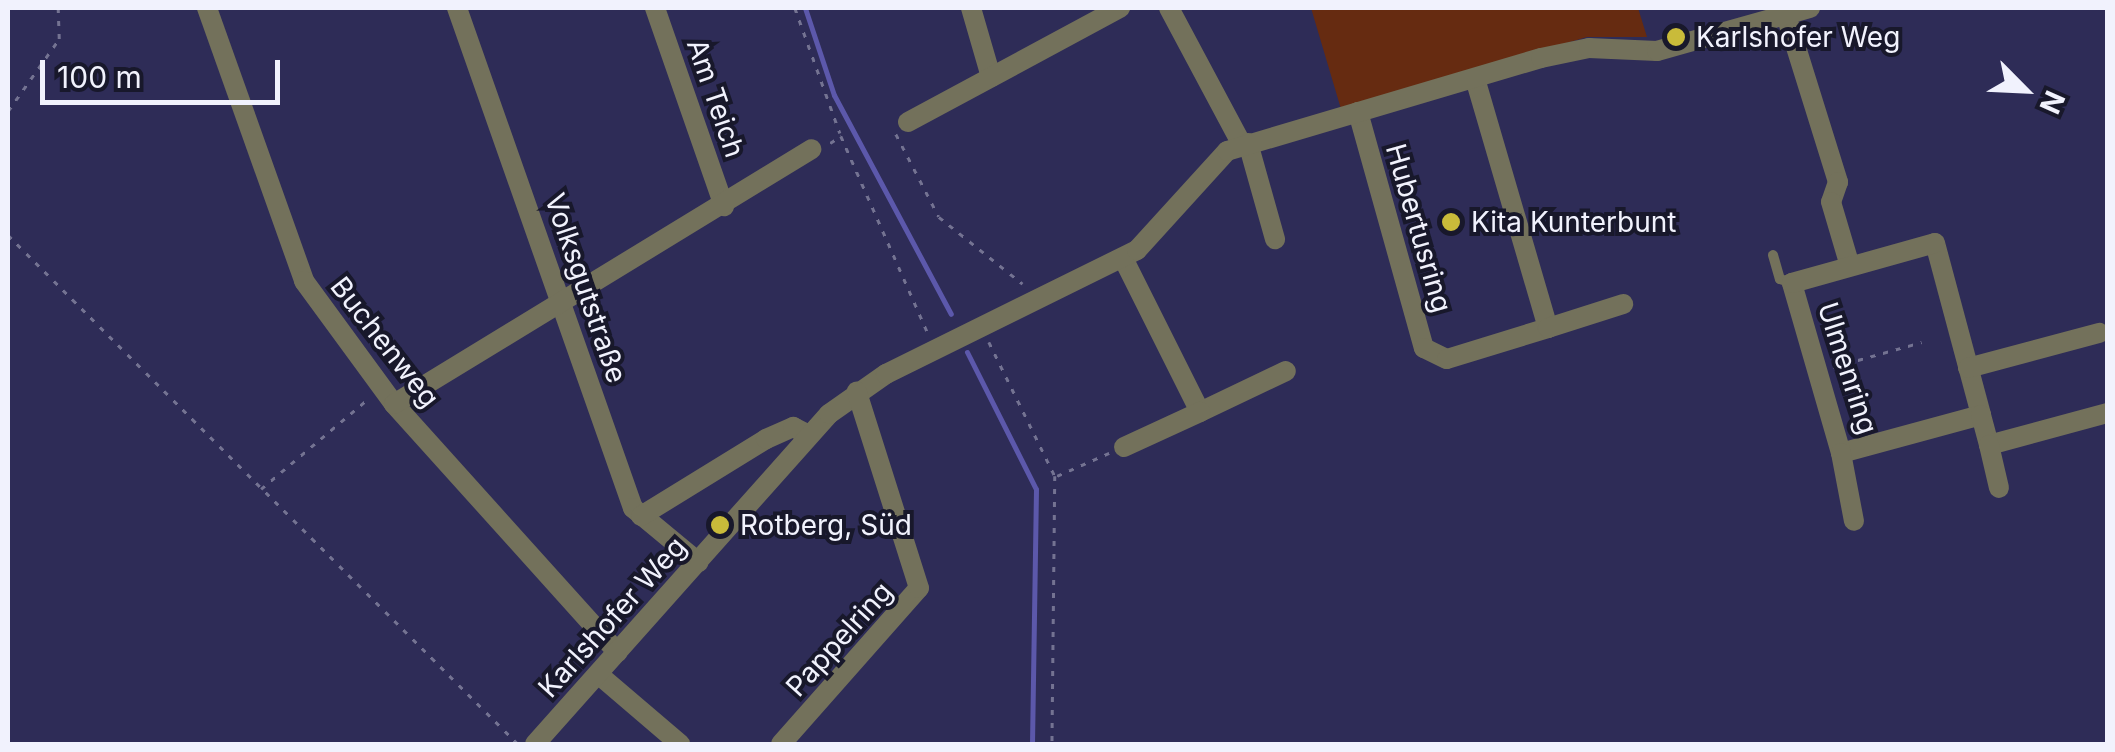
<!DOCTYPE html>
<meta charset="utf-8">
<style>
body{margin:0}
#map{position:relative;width:2115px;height:752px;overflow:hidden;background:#2e2c57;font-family:Inter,sans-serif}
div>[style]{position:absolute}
.green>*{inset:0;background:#662b11}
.stream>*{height:5px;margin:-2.5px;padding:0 2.5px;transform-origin:2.5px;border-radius:2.5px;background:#5c58ab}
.path>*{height:2.5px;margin-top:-1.25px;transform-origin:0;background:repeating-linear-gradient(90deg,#747392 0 5px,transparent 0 13px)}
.lane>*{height:10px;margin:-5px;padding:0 5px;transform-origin:5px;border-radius:5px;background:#73715b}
.street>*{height:20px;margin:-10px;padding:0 10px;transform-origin:10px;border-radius:10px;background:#73715b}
.dots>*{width:28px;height:28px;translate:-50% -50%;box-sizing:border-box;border:5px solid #18182b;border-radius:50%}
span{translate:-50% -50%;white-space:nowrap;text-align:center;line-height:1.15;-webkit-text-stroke:8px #18182b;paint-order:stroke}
.poi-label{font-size:28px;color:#f1f2fd}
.left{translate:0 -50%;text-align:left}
.street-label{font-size:28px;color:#f1f2fd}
.frame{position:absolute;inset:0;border:10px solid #f1f2fd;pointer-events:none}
.north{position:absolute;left:1975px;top:40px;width:100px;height:100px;-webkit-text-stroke:8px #18182b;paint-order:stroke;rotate:114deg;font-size:28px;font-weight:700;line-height:40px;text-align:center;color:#f1f2fd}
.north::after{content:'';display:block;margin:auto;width:35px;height:45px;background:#f1f2fd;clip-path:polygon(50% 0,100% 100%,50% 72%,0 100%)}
.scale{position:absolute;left:40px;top:60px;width:240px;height:45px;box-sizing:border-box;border:5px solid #f1f2fd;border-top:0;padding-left:12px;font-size:30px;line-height:35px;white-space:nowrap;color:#f1f2fd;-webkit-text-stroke:8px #18182b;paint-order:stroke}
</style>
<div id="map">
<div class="green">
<div style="clip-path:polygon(1311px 8px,1638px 8px,1647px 37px,1587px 37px,1341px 109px)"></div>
</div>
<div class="stream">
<div style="left:805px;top:8px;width:92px;rotate:71.6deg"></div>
<div style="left:834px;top:95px;width:248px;rotate:61.9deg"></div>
<div style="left:967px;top:352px;width:153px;rotate:63.3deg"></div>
<div style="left:1036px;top:489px;width:255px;rotate:90.9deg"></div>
</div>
<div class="path">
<div style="left:795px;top:8px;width:133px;rotate:70.2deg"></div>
<div style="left:8px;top:111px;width:88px;rotate:-54.7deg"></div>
<div style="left:59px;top:39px;width:31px;rotate:-92deg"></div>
<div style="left:896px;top:134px;width:93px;rotate:62.6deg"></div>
<div style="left:939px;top:217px;width:107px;rotate:38.6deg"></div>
<div style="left:830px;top:143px;width:13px;rotate:-32deg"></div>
<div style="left:841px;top:136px;width:213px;rotate:66.2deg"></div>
<div style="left:8px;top:235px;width:719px;rotate:44.94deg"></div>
<div style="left:989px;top:342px;width:149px;rotate:63.8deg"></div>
<div style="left:1055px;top:476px;width:268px;rotate:90.6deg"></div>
<div style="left:1833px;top:367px;width:92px;rotate:-15.7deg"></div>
<div style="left:1057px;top:476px;width:57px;rotate:-23.9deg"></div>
<div style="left:261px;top:489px;width:141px;rotate:-40.1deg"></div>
</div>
<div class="lane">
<div style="left:1773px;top:255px;width:25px;rotate:74deg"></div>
<div style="left:1780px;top:279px;width:13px;rotate:18deg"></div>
</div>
<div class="street">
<div style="left:207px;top:8px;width:290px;rotate:70.4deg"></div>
<div style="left:304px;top:281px;width:152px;rotate:53.8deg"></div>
<div style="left:394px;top:404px;width:334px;rotate:48deg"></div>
<div style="left:457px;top:8px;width:530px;rotate:70.61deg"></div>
<div style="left:633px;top:508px;width:85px;rotate:39.7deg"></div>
<div style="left:655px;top:8px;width:210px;rotate:70.8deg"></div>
<div style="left:971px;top:8px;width:72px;rotate:73.8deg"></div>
<div style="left:1169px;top:8px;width:155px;rotate:61.9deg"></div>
<div style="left:1786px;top:15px;width:175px;rotate:72.7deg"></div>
<div style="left:1838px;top:182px;width:21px;rotate:109deg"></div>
<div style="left:1831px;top:202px;width:67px;rotate:73.5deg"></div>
<div style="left:1358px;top:112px;width:245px;rotate:74.4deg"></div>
<div style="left:1424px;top:348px;width:25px;rotate:26deg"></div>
<div style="left:1447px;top:359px;width:106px;rotate:-17.1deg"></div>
<div style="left:1548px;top:328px;width:260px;rotate:-106.3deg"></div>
<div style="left:908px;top:122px;width:241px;rotate:-28.3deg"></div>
<div style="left:1248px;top:143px;width:100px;rotate:74.3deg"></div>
<div style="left:1935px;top:243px;width:178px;rotate:75deg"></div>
<div style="left:1981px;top:415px;width:145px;rotate:164.8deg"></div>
<div style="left:1841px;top:453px;width:177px;rotate:-106.1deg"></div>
<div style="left:1792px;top:283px;width:148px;rotate:-15.6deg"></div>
<div style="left:1123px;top:258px;width:172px;rotate:63.4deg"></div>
<div style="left:1200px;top:412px;width:95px;rotate:-25.5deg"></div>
<div style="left:1548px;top:328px;width:79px;rotate:-17.7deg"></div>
<div style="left:1968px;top:368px;width:136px;rotate:-15deg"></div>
<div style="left:394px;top:404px;width:489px;rotate:-31.4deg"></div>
<div style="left:1981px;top:415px;width:31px;rotate:75deg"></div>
<div style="left:1989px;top:445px;width:123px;rotate:-15.1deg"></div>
<div style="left:1989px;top:445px;width:44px;rotate:76.9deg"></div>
<div style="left:1124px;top:447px;width:84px;rotate:-24.7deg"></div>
<div style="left:1841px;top:453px;width:69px;rotate:79.2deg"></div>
<div style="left:641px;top:516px;width:147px;rotate:-31.6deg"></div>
<div style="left:766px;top:439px;width:30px;rotate:-24deg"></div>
<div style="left:793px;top:427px;width:16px;rotate:27deg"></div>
<div style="left:598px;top:674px;width:108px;rotate:40.5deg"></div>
<div style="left:535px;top:744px;width:442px;rotate:-48.3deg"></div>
<div style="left:829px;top:414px;width:70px;rotate:-35.1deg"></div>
<div style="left:886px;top:374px;width:280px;rotate:-26.3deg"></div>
<div style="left:1137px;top:250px;width:134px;rotate:-47.7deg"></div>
<div style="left:1227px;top:151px;width:327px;rotate:-16.5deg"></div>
<div style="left:1541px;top:58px;width:49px;rotate:-11.8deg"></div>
<div style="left:1589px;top:48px;width:68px;rotate:2.5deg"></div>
<div style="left:1657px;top:51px;width:159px;rotate:-15.7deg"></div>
<div style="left:781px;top:744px;width:208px;rotate:-48.5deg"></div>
<div style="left:919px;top:588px;width:206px;rotate:-107.6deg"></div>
</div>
<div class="dots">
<div style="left:1676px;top:37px;background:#c9bb3a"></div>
<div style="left:1451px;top:222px;background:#c9bb3a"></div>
<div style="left:720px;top:525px;background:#c9bb3a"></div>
</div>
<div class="poi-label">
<span class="left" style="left:1696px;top:37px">Karlshofer Weg</span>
<span class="left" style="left:1471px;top:222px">Kita Kunterbunt</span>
<span class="left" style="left:740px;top:525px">Rotberg, Süd</span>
</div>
<div class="street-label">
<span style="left:716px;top:98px;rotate:71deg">Am Teich</span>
<span style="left:1419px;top:228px;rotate:74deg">Hubertusring</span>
<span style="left:586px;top:288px;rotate:71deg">Volksgutstraße</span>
<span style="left:385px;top:342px;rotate:52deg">Buchenweg</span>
<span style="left:1848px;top:368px;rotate:72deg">Ulmenring</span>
<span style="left:612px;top:617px;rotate:-48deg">Karlshofer Weg</span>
<span style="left:839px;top:639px;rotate:-48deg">Pappelring</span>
</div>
<div class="frame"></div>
<div class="north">N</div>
<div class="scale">100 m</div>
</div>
